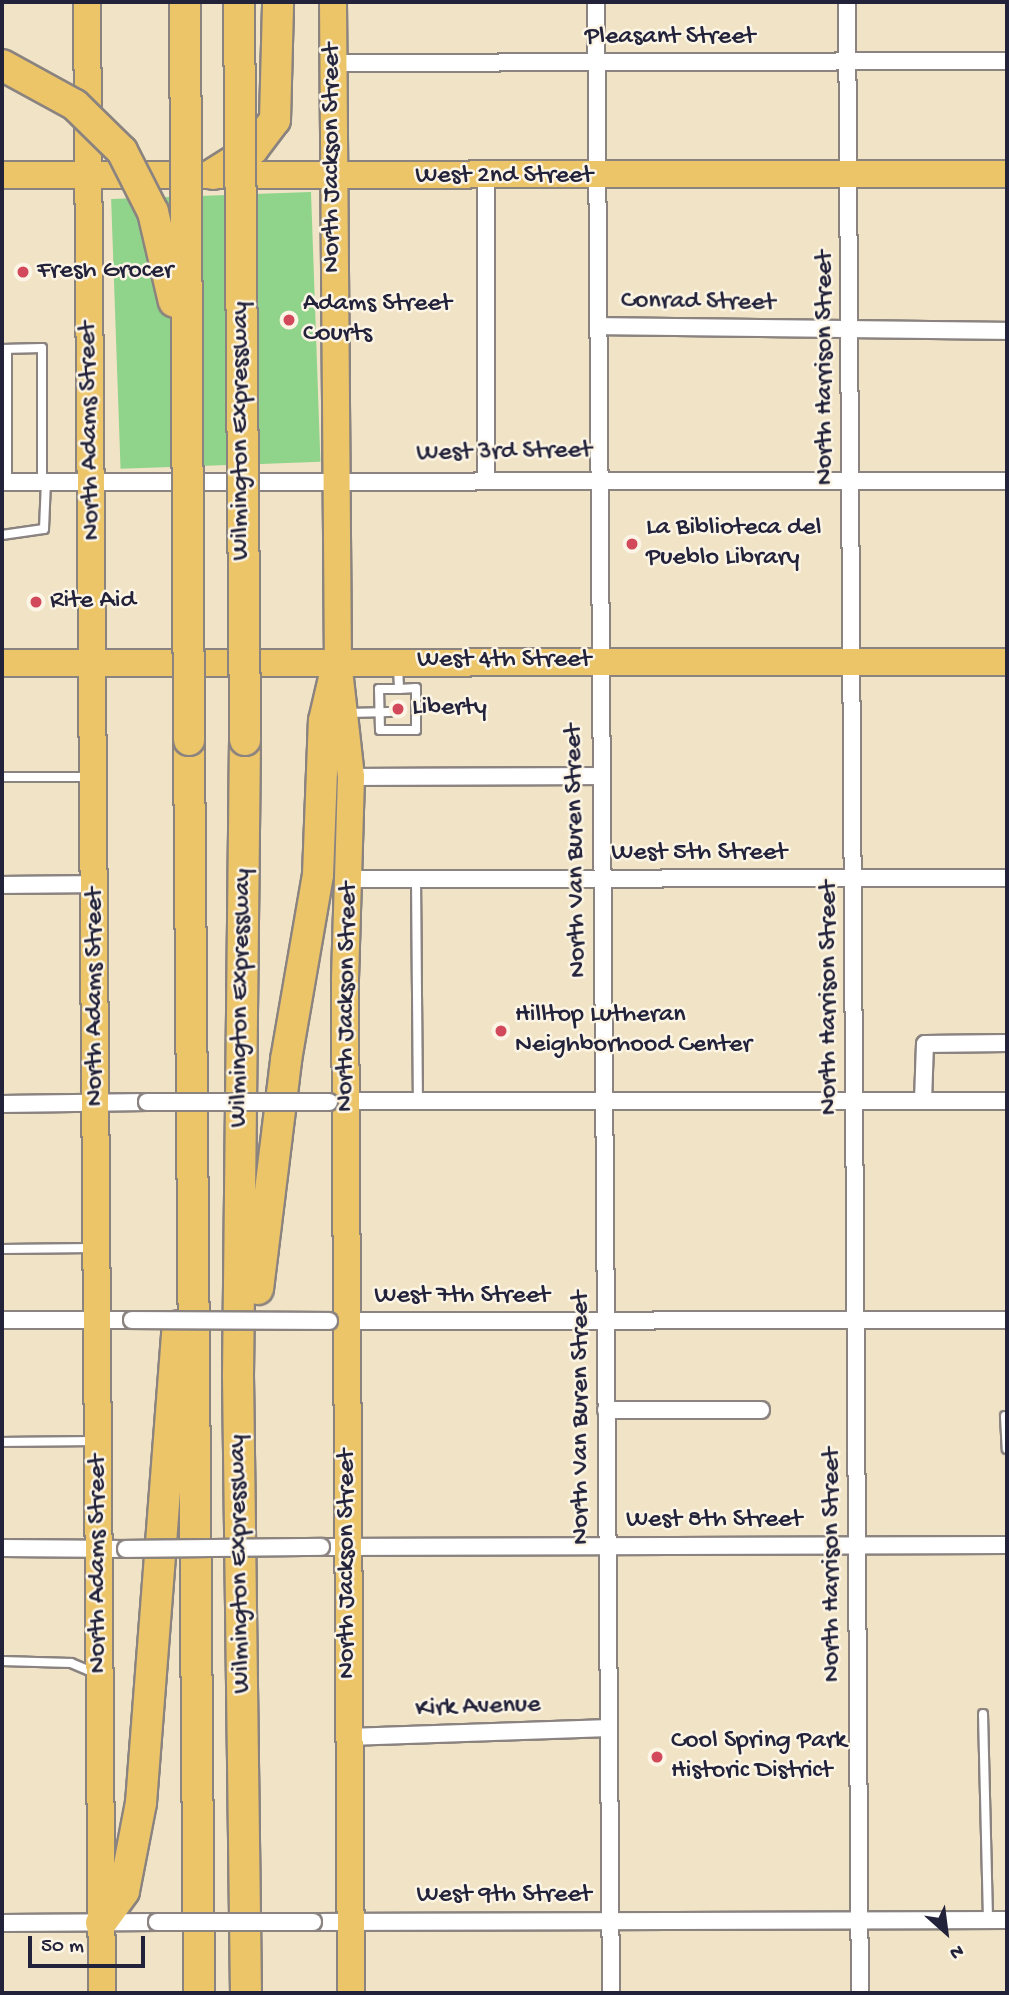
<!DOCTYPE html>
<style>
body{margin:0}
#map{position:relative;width:1009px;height:1995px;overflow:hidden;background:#f1e4c6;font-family:"Gochi Hand",sans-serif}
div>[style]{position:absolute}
.green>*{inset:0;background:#90d38b;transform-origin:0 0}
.roads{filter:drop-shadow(2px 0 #8a8380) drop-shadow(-2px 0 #8a8380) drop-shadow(0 2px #8a8380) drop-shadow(0 -2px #8a8380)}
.lane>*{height:8px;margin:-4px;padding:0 4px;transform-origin:4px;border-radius:4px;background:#fff}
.street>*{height:16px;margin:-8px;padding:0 8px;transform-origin:8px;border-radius:8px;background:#fff}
.primary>*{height:26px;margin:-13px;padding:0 13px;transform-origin:13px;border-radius:13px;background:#edc569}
.highway>*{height:30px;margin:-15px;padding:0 15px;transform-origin:15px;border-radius:15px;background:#edc569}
.bridges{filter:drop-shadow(2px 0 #8a8380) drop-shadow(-2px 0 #8a8380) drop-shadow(0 2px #8a8380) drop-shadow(0 -2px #8a8380)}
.street-bridge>*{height:16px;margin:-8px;padding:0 8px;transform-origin:8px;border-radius:8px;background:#fff}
.highway-bridge>*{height:30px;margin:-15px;padding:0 15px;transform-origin:15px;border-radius:15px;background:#edc569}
.dots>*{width:19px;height:19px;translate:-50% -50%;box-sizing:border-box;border:4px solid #fcf5e5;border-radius:50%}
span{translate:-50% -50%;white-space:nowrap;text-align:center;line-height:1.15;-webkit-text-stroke:5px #fcf5e5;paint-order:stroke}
.street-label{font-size:26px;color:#22223b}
.poi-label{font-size:26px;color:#22223b}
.left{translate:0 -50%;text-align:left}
.frame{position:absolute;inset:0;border:4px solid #22223b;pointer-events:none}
.north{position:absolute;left:911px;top:1897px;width:70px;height:70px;-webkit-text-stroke:5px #fcf5e5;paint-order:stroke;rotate:152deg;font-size:19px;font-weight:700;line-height:28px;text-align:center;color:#22223b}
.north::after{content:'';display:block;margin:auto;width:24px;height:32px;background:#22223b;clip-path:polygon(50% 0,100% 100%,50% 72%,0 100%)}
.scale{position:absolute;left:28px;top:1936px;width:117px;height:32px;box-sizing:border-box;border:4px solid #22223b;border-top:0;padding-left:9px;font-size:21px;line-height:24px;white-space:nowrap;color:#22223b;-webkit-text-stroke:5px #fcf5e5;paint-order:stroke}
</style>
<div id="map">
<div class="green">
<div style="left:311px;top:192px;width:270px;height:200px;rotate:88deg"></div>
</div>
<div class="roads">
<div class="lane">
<div style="left:2px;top:349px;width:40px;rotate:-1.4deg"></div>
<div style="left:42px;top:348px;width:133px;rotate:90deg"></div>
<div style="left:7px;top:482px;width:133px;rotate:-90deg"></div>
<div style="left:2px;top:535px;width:42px;rotate:-8.1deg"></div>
<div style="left:44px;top:529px;width:48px;rotate:-87.6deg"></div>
<div style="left:398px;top:668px;width:21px;rotate:87deg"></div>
<div style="left:399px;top:689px;width:20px;rotate:180deg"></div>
<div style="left:379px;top:689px;width:41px;rotate:88.6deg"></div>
<div style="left:380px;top:730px;width:36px"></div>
<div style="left:416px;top:730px;width:42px;rotate:-90deg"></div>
<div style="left:416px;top:688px;width:17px;rotate:177deg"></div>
<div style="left:348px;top:713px;width:41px;rotate:-1.4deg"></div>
<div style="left:2px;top:777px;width:88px"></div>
<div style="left:416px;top:879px;width:222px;rotate:89.5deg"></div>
<div style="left:2px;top:1249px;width:91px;rotate:-0.6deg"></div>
<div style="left:1005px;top:1416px;width:33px;rotate:87deg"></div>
<div style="left:2px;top:1442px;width:91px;rotate:-0.6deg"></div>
<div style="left:2px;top:1661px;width:69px;rotate:1.7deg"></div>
<div style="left:71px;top:1663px;width:25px;rotate:23deg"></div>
<div style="left:983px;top:1714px;width:206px;rotate:88.6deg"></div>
</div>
<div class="street">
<div style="left:596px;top:2px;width:1991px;rotate:89.57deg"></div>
<div style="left:847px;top:2px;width:1991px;rotate:89.63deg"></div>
<div style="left:333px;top:63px;width:674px;rotate:-0.17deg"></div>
<div style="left:598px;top:326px;width:409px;rotate:0.7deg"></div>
<div style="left:486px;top:478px;width:301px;rotate:-90deg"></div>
<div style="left:2px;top:482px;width:1005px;rotate:-0.06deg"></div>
<div style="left:351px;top:777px;width:251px;rotate:-0.2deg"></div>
<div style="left:349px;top:879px;width:658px;rotate:-0.09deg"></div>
<div style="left:2px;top:885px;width:94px;rotate:-0.6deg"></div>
<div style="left:338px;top:1101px;width:669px"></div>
<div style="left:923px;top:1101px;width:57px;rotate:-88deg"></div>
<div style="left:925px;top:1044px;width:82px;rotate:-0.7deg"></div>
<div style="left:2px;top:1104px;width:145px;rotate:-0.8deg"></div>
<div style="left:2px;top:1320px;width:130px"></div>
<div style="left:341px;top:1321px;width:666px;rotate:-0.09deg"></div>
<div style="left:606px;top:1410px;width:155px"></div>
<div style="left:321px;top:1547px;width:686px;rotate:-0.17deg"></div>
<div style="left:2px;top:1548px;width:124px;rotate:0.5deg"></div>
<div style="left:349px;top:1737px;width:260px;rotate:-2deg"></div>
<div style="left:313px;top:1922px;width:694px;rotate:-0.17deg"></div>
<div style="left:2px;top:1923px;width:155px;rotate:-0.4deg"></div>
</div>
<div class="primary">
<div style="left:87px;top:2px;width:1991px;rotate:89.57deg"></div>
<div style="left:333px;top:2px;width:659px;rotate:89.57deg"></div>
<div style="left:338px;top:661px;width:117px;rotate:83.6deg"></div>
<div style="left:351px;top:777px;width:204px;rotate:91.7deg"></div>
<div style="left:345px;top:981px;width:1012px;rotate:89.66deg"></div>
<div style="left:2px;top:175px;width:1005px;rotate:-0.06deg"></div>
<div style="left:2px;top:663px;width:1005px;rotate:-0.06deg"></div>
</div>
<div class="highway">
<div style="left:213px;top:174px;width:47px;rotate:-32deg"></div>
<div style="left:253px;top:149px;width:36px;rotate:-53deg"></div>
<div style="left:275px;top:120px;width:118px;rotate:-88.5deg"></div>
<div style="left:189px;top:740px;width:1253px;rotate:89.54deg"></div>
<div style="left:245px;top:740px;width:635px;rotate:90.63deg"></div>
<div style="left:238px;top:1375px;width:618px;rotate:89.26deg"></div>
<div style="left:258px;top:1289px;width:231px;rotate:-83deg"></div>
<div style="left:286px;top:1060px;width:188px;rotate:-80.2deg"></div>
<div style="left:318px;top:875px;width:154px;rotate:-87.8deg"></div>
<div style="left:324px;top:721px;width:62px;rotate:-76.9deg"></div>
<div style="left:101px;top:1923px;width:39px;rotate:-54deg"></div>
<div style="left:124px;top:1891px;width:90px;rotate:-79.1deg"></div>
<div style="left:141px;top:1803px;width:478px;rotate:-85.6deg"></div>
</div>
</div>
<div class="bridges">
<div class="street-bridge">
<div style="left:147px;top:1102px;width:182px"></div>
<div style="left:132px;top:1320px;width:197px;rotate:0.3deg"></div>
<div style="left:126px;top:1549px;width:195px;rotate:-0.6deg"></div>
<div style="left:157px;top:1922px;width:156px"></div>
</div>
<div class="highway-bridge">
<div style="left:185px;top:2px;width:738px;rotate:89.69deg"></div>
<div style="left:239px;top:2px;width:738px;rotate:89.53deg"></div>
<div style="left:2px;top:65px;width:83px;rotate:28.7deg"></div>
<div style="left:75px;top:105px;width:66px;rotate:44.4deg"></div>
<div style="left:122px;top:151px;width:68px;rotate:63.1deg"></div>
<div style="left:153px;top:212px;width:92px;rotate:76.9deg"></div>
</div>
</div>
<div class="dots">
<div style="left:23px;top:272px;background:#d1495b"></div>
<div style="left:289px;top:320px;background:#d1495b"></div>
<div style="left:632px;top:544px;background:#d1495b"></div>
<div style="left:36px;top:602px;background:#d1495b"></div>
<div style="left:398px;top:709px;background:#d1495b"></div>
<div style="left:501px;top:1031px;background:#d1495b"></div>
<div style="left:657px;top:1757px;background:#d1495b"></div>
</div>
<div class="street-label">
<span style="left:670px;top:38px">Pleasant Street</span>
<span style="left:333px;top:158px;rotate:-90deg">North Jackson Street</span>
<span style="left:504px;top:177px">West 2nd Street</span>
<span style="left:698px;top:303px;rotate:1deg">Conrad Street</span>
<span style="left:826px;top:368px;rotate:-90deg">North Harrison Street</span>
<span style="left:91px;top:431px;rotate:-91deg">North Adams Street</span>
<span style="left:242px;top:431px;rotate:-90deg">Wilmington Expressway</span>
<span style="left:504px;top:453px;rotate:-1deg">West 3rd Street</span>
<span style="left:504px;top:661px">West 4th Street</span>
<span style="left:577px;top:851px;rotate:-91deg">North Van Buren Street</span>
<span style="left:699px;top:854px">West 5th Street</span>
<span style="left:96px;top:997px;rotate:-90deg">North Adams Street</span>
<span style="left:348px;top:997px;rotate:-89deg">North Jackson Street</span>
<span style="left:242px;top:998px;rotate:-89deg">Wilmington Expressway</span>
<span style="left:830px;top:998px;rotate:-90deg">North Harrison Street</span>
<span style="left:462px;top:1297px">West 7th Street</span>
<span style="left:582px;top:1418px;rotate:-90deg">North Van Buren Street</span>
<span style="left:714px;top:1521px">West 8th Street</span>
<span style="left:99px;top:1564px;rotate:-90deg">North Adams Street</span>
<span style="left:241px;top:1564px;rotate:-91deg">Wilmington Expressway</span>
<span style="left:348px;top:1564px;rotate:-90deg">North Jackson Street</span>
<span style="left:833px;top:1565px;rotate:-90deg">North Harrison Street</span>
<span style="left:478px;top:1708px;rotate:-2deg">Kirk Avenue</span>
<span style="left:504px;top:1896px">West 9th Street</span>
</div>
<div class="poi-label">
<span class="left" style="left:37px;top:272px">Fresh Grocer</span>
<span class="left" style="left:303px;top:320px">Adams Street<br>Courts</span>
<span class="left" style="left:646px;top:544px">La Biblioteca del<br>Pueblo Library</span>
<span class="left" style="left:50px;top:602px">Rite Aid</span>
<span class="left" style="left:412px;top:709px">Liberty</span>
<span class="left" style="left:515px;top:1031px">Hilltop Lutheran<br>Neighborhood Center</span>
<span class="left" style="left:671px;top:1757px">Cool Spring Park<br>Historic District</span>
</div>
<div class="frame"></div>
<div class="north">N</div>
<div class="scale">50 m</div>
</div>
